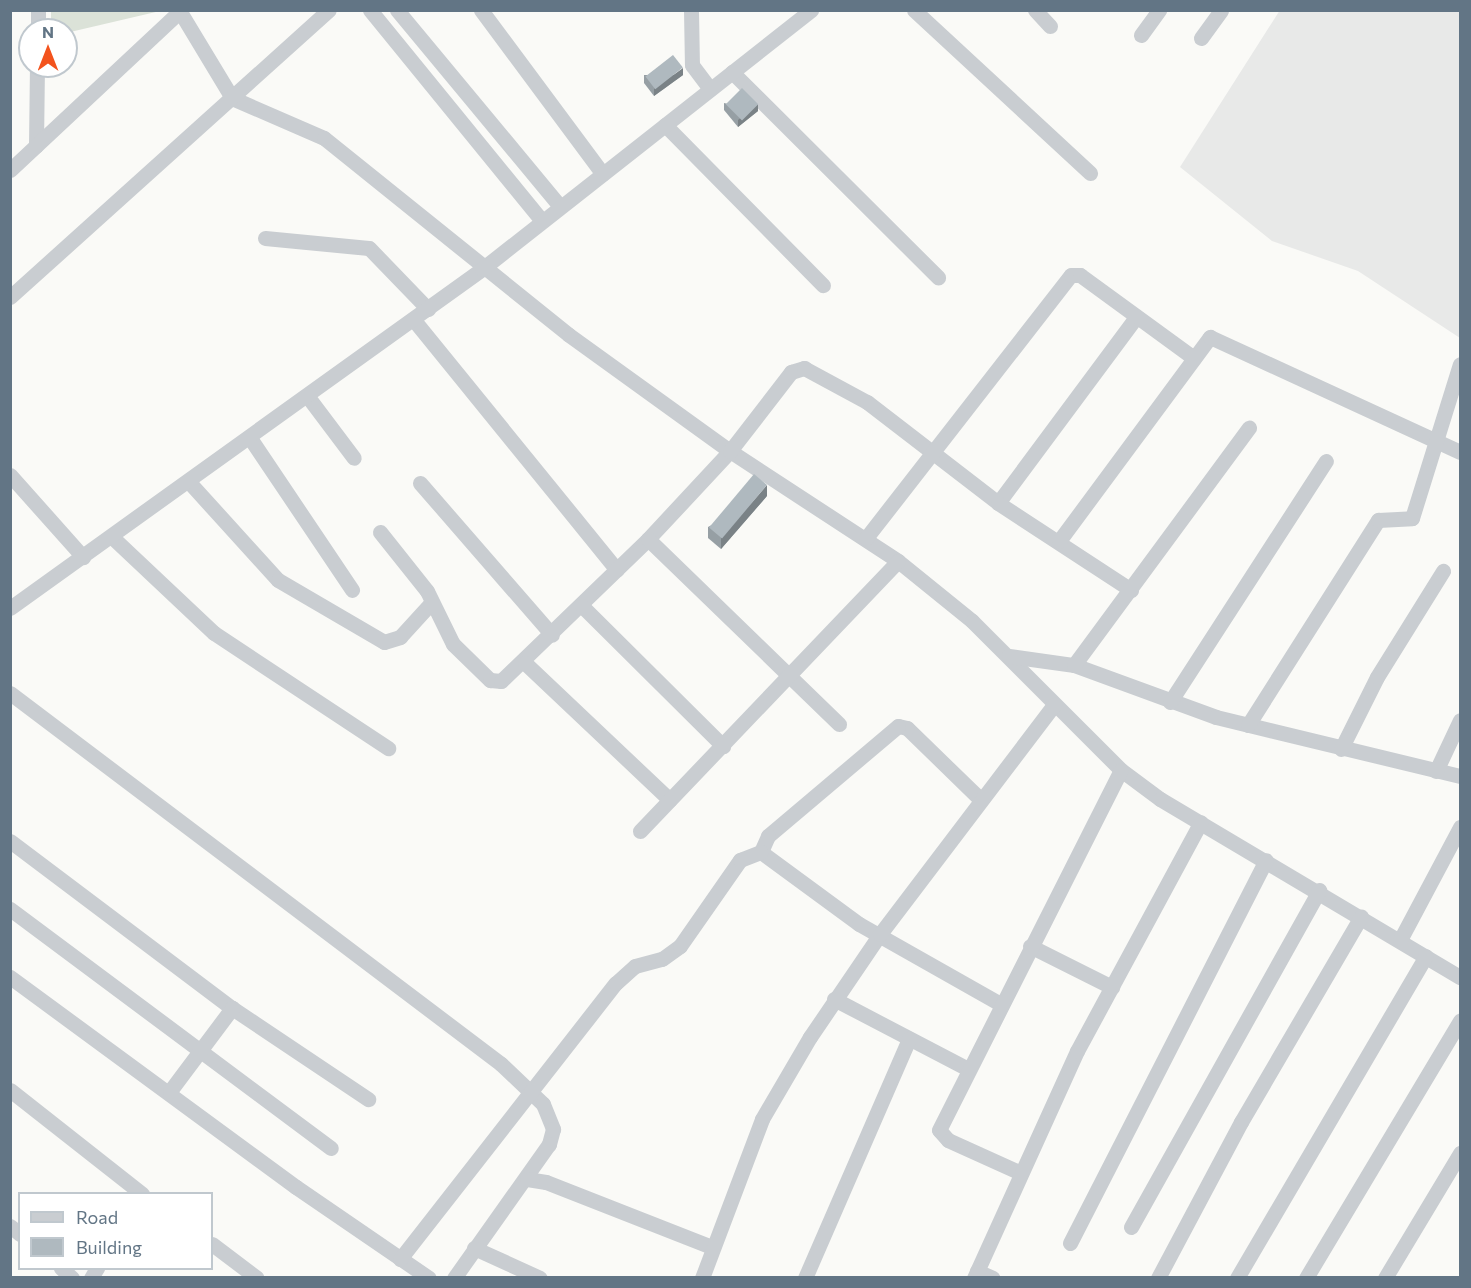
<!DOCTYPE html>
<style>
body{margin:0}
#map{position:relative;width:1471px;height:1288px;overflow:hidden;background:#fafaf7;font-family:Commissioner,sans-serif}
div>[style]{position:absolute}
.built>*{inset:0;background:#e8e9e8}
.green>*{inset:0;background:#dbe2d8}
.minor>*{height:15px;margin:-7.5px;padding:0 7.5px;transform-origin:7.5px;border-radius:7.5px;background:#c9cdd1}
.wall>*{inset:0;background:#969fa4}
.shaded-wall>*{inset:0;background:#7a8286}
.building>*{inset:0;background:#afb9bf;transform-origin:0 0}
span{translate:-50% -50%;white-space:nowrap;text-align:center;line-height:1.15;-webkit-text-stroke:6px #fff;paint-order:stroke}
.frame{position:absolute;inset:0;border:12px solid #627585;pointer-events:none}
.legend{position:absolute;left:18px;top:1192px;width:195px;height:78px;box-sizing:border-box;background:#fff;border:2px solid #c0c8ce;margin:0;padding:8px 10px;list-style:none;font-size:18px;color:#627585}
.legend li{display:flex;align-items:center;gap:12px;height:30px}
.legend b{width:30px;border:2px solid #c0c8ce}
.north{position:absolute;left:18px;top:18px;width:60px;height:60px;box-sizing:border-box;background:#fff;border:2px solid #c0c8ce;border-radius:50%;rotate:0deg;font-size:16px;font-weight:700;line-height:24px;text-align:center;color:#627585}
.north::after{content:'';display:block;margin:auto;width:21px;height:27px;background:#f3531d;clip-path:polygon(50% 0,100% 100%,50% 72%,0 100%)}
</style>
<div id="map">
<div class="built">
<div style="clip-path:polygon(1280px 10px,1460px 11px,1460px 338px,1358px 271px,1272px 241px,1180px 167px)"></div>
</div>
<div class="green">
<div style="clip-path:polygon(51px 11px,160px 10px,160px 11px,66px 33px,51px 30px)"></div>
</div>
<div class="minor">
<div style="left:179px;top:10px;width:103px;rotate:58.9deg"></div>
<div style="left:232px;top:98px;width:100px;rotate:23.5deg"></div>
<div style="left:324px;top:138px;width:314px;rotate:38.8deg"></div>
<div style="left:569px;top:335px;width:198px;rotate:35.8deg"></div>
<div style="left:730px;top:451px;width:201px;rotate:33.2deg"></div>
<div style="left:898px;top:561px;width:95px;rotate:39deg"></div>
<div style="left:972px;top:621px;width:211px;rotate:45deg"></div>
<div style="left:1121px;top:770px;width:49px;rotate:36.6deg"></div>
<div style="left:1160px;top:799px;width:349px;rotate:30.7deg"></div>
<div style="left:370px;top:10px;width:272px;rotate:50.8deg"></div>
<div style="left:397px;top:10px;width:255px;rotate:50.3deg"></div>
<div style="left:481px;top:10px;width:204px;rotate:53.4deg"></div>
<div style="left:691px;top:10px;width:55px;rotate:89deg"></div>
<div style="left:692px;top:65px;width:30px;rotate:53deg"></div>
<div style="left:914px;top:10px;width:240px;rotate:42.8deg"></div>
<div style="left:1035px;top:10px;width:22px;rotate:47deg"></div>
<div style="left:38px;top:30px;width:20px;rotate:-90deg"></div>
<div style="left:1141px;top:35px;width:31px;rotate:-54deg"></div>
<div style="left:1201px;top:38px;width:34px;rotate:-54deg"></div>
<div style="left:732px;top:72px;width:291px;rotate:44.9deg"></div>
<div style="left:665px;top:125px;width:225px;rotate:45.4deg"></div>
<div style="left:36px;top:146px;width:80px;rotate:-89.3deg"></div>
<div style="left:10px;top:170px;width:231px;rotate:-43.1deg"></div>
<div style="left:265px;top:238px;width:104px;rotate:5.5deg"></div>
<div style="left:369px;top:248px;width:85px;rotate:46deg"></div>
<div style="left:10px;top:297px;width:429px;rotate:-42deg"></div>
<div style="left:413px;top:319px;width:323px;rotate:50.9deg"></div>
<div style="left:308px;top:397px;width:76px;rotate:53deg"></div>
<div style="left:250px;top:438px;width:183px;rotate:56.1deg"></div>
<div style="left:10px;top:475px;width:110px;rotate:48.3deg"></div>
<div style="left:189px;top:482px;width:132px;rotate:47.8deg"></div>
<div style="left:278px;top:580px;width:123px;rotate:30.3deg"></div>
<div style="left:384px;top:642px;width:17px;rotate:-17deg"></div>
<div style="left:400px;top:637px;width:47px;rotate:-47.6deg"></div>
<div style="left:420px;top:483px;width:201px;rotate:49deg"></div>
<div style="left:998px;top:503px;width:232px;rotate:-53.4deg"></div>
<div style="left:380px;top:532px;width:75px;rotate:51.5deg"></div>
<div style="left:427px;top:591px;width:59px;rotate:63.9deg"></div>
<div style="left:453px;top:644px;width:52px;rotate:44.2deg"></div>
<div style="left:490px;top:680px;width:11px;rotate:5deg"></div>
<div style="left:501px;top:681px;width:204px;rotate:-44deg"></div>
<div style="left:648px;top:539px;width:120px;rotate:-47deg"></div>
<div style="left:730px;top:451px;width:100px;rotate:-52.3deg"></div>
<div style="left:791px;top:372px;width:14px;rotate:-17deg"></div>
<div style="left:804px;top:368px;width:72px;rotate:28.4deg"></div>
<div style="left:867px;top:402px;width:165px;rotate:37.6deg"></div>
<div style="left:998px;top:503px;width:159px;rotate:33.2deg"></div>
<div style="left:112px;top:537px;width:140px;rotate:43.3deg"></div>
<div style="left:214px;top:633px;width:209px;rotate:33.5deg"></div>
<div style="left:866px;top:538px;width:333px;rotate:-52.1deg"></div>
<div style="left:1071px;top:275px;width:9px"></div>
<div style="left:1080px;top:275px;width:141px;rotate:36.1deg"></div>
<div style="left:648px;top:539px;width:266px;rotate:44.1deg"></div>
<div style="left:1059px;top:541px;width:254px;rotate:-53.5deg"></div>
<div style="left:1210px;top:337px;width:275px;rotate:24.7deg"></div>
<div style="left:582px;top:606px;width:199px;rotate:44.8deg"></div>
<div style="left:10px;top:608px;width:581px;rotate:-35.69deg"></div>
<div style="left:482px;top:269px;width:419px;rotate:-38.2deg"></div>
<div style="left:1009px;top:656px;width:66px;rotate:7.9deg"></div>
<div style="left:1074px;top:665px;width:151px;rotate:20.1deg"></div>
<div style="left:1216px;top:717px;width:251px;rotate:13.6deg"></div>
<div style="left:525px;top:663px;width:199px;rotate:43.4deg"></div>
<div style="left:1074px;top:665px;width:295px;rotate:-53.6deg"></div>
<div style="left:10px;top:693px;width:615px;rotate:37.07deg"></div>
<div style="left:501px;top:1064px;width:58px;rotate:43.6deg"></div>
<div style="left:543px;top:1104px;width:27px;rotate:68deg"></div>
<div style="left:553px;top:1129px;width:16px;rotate:105deg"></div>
<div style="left:549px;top:1144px;width:164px;rotate:125.3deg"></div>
<div style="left:1170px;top:702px;width:287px;rotate:-57.1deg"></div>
<div style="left:1248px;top:725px;width:243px;rotate:-57.6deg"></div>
<div style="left:1378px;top:520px;width:34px;rotate:-3deg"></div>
<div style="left:1412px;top:518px;width:161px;rotate:-72.7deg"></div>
<div style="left:1341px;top:749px;width:80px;rotate:-63.4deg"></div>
<div style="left:1377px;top:677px;width:125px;rotate:-58.1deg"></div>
<div style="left:1436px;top:771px;width:56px;rotate:-64.8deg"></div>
<div style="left:980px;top:799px;width:102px;rotate:-135.8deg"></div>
<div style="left:907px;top:728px;width:9px;rotate:-167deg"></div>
<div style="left:898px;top:726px;width:170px;rotate:139.8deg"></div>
<div style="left:768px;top:836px;width:17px;rotate:114deg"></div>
<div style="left:761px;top:852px;width:122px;rotate:36.3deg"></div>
<div style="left:859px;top:924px;width:164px;rotate:29.5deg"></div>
<div style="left:640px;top:831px;width:373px;rotate:-46.3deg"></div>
<div style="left:10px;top:841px;width:278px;rotate:37deg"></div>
<div style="left:232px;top:1008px;width:164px;rotate:33.8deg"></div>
<div style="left:10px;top:909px;width:400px;rotate:36.7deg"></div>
<div style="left:1400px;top:940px;width:128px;rotate:-62deg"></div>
<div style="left:1030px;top:946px;width:92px;rotate:26.6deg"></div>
<div style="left:10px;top:977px;width:355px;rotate:36.3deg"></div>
<div style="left:296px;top:1187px;width:161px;rotate:34.4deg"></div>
<div style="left:834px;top:999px;width:151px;rotate:27.6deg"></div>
<div style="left:10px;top:1090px;width:168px;rotate:38.2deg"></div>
<div style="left:170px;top:1091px;width:104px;rotate:-53.2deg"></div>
<div style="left:1021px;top:1173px;width:80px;rotate:-155.7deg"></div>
<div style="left:948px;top:1140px;width:13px;rotate:-132deg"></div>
<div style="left:939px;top:1130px;width:403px;rotate:-63.2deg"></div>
<div style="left:527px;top:1179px;width:19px;rotate:9deg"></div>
<div style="left:546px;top:1182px;width:178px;rotate:21.4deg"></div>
<div style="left:10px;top:1226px;width:13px;rotate:39deg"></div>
<div style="left:1131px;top:1227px;width:386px;rotate:-60.8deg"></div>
<div style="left:1070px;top:1243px;width:430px;rotate:-62.9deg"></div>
<div style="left:212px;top:1244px;width:56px;rotate:37.1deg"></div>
<div style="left:474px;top:1248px;width:72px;rotate:24.4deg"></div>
<div style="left:400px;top:1259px;width:350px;rotate:-52deg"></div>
<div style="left:616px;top:983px;width:25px;rotate:-42deg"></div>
<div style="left:635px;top:966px;width:28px;rotate:-15deg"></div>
<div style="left:662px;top:959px;width:22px;rotate:-36deg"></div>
<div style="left:680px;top:946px;width:105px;rotate:-55.1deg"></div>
<div style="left:740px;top:860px;width:22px;rotate:-21deg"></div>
<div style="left:61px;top:1268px;width:15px;rotate:42deg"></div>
<div style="left:977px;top:1271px;width:17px;rotate:24deg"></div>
<div style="left:91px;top:1278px;width:12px;rotate:-59deg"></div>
<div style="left:702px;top:1278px;width:170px;rotate:-69.3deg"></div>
<div style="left:762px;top:1119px;width:95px;rotate:-59.7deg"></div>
<div style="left:810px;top:1037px;width:125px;rotate:-55.8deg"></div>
<div style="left:880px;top:934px;width:288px;rotate:-52.8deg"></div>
<div style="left:805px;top:1278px;width:261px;rotate:-66.5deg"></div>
<div style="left:974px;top:1278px;width:249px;rotate:-65.6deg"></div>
<div style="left:1077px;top:1051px;width:260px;rotate:-61.6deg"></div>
<div style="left:1158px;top:1278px;width:177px;rotate:-62deg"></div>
<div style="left:1241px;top:1122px;width:238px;rotate:-59.7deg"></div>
<div style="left:1237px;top:1278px;width:373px;rotate:-59.6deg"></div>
<div style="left:1306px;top:1278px;width:300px;rotate:-59.1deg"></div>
<div style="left:1385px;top:1278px;width:146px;rotate:-59deg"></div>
</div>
<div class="wall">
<div style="clip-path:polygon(644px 75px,683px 75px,654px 96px,644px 83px)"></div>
<div style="clip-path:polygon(724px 103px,758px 111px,738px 127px,724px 110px)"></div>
<div style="clip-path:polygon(767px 496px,721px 549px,708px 538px,708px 527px)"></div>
</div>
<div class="shaded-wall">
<div style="clip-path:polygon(683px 68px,683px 75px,654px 96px,654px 89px)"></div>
<div style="clip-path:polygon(758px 104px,758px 111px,738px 127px,738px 120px)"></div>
<div style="clip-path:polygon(767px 485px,767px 496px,721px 549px,721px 538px)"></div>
</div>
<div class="building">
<div style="left:673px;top:55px;width:16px;height:35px;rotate:52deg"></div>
<div style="left:742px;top:88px;width:23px;height:23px;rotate:45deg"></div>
<div style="left:754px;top:474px;width:17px;height:70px;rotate:40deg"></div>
</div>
<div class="frame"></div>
<ul class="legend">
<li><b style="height:8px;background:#c9cdd1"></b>Road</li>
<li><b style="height:16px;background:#afb9bf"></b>Building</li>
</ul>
<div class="north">N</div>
</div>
